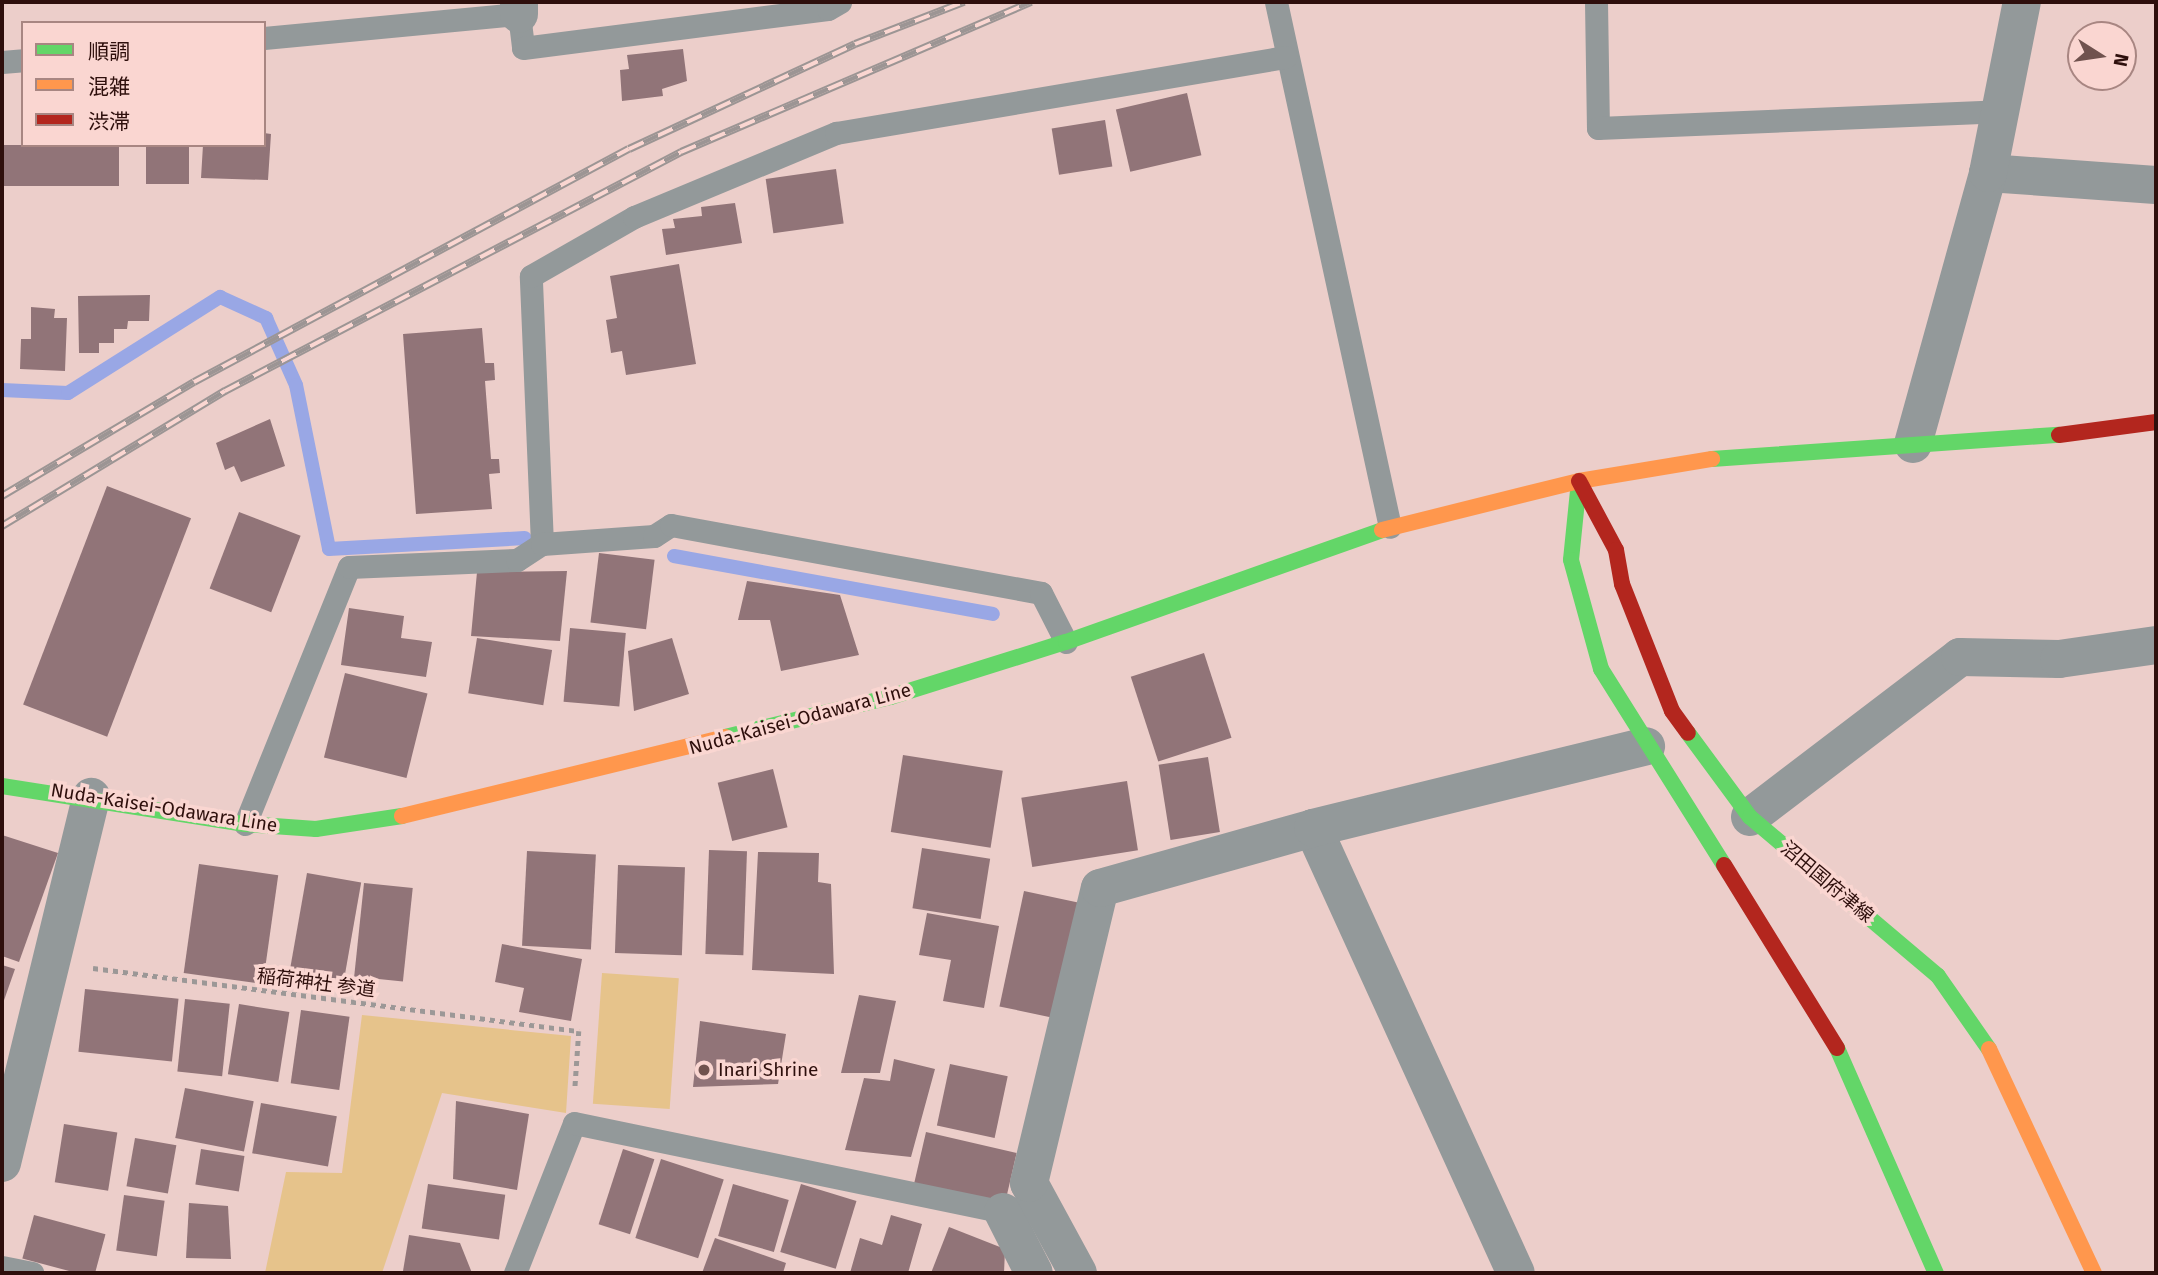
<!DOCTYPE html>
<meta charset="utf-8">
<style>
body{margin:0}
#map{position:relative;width:2158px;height:1275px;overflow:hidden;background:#ecceca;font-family:"Fira Sans","Noto Sans JP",sans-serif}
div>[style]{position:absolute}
.green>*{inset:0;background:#e6c38b;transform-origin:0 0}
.stream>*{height:14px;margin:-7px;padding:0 7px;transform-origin:7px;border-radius:7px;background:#99a7e5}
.building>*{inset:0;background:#917478;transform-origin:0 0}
.path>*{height:4.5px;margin-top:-2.25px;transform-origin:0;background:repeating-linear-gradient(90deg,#9c9897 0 5px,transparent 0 10px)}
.lane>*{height:23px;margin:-11.5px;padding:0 11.5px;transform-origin:11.5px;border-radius:11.5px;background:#93999a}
.street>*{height:38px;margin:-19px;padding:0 19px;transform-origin:19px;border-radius:19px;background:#93999a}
.fast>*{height:16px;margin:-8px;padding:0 8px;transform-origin:8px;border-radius:8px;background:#63d668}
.slow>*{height:16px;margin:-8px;padding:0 8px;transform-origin:8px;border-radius:8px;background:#ff974d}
.jam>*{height:16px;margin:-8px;padding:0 8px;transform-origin:8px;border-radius:8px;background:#b3261e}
.rail>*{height:8px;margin-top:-4px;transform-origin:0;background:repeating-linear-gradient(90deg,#fad6d1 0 16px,#9c9594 0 32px);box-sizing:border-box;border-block:2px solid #9c9594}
.dots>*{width:19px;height:19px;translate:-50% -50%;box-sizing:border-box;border:4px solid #fad6d1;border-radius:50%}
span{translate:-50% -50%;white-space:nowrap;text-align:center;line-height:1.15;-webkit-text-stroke:7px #fad6d1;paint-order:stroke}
.street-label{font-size:19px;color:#2e0f0c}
.poi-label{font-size:19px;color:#2e0f0c}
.left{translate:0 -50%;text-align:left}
.frame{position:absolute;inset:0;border:4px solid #2e0f0c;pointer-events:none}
.legend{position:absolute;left:21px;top:21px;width:245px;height:126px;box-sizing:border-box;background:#fad6d1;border:2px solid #a88682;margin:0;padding:9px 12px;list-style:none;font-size:21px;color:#2e0f0c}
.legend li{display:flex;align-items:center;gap:14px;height:35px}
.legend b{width:35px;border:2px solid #a88682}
.north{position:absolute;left:2067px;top:21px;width:70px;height:70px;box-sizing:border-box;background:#fad6d1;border:2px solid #a88682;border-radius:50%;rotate:102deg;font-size:19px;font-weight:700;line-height:28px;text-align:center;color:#2e0f0c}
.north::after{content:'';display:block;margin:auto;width:24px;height:32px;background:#70524e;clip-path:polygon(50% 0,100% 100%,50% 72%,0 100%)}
</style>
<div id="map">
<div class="green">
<div style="left:602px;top:973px;width:77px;height:131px;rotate:4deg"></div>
<div style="clip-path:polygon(362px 1015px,571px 1036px,566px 1113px,442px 1093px,382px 1273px,265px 1273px,286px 1172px,342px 1173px)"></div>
</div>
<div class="stream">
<div style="left:2px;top:390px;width:66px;rotate:2.6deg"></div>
<div style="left:68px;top:393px;width:180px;rotate:-32.3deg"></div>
<div style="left:220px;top:297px;width:51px;rotate:24.5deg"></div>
<div style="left:266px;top:318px;width:73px;rotate:65.9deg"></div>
<div style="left:296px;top:385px;width:167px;rotate:78.6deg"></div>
<div style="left:329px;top:549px;width:196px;rotate:-3.2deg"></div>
<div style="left:674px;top:556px;width:324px;rotate:10.3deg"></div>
</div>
<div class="building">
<div style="clip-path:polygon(683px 49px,687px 81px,662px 89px,663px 96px,622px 101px,620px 70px,629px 69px,627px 55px)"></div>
<div style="left:1187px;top:93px;width:64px;height:73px;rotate:77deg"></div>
<div style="left:1105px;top:120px;width:47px;height:54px;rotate:81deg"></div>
<div style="clip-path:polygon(264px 133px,271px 134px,268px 180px,201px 178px,203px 145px,264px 145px)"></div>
<div style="left:119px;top:145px;width:41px;height:118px;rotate:90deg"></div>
<div style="left:146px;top:145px;width:43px;height:39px"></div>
<div style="left:836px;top:169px;width:55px;height:71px;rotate:82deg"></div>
<div style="clip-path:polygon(735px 203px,742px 243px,666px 255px,662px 229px,675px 228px,673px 219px,702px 216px,701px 207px)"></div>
<div style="clip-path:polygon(679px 264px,696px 364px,626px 375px,622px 351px,611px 353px,606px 320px,617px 318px,610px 276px)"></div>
<div style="clip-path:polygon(150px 295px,149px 321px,128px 321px,127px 329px,114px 329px,114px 343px,99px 343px,99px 353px,79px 353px,78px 296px)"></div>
<div style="clip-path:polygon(31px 307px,55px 309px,54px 318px,67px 318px,65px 371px,20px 369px,21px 339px,31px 339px)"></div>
<div style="clip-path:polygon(482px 328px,485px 363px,494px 363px,495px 380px,485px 381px,491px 459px,499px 459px,500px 473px,489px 474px,492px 509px,416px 514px,403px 334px)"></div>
<div style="clip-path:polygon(270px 419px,285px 466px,241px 482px,234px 466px,225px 470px,216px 443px)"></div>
<div style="left:107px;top:486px;width:90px;height:234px;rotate:21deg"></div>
<div style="left:239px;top:512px;width:66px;height:82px;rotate:21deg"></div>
<div style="left:599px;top:553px;width:56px;height:70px;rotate:7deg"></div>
<div style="clip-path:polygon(567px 571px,560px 641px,471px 636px,477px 572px)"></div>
<div style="clip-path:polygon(747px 581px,840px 595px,859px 655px,781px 671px,770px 620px,738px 620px)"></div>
<div style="clip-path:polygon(349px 608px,404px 616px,401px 638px,432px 642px,426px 677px,341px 665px)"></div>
<div style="left:570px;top:628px;width:56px;height:74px;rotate:5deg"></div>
<div style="left:477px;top:638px;width:76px;height:56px;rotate:9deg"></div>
<div style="clip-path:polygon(672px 638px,689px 694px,634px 711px,628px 651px)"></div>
<div style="left:1204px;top:653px;width:89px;height:77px;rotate:72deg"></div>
<div style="left:345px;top:673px;width:85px;height:87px;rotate:14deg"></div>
<div style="left:903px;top:755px;width:101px;height:78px;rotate:9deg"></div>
<div style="left:1208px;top:757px;width:76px;height:50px;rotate:81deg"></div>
<div style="left:773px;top:769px;width:60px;height:57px;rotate:76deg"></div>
<div style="left:1127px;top:781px;width:70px;height:107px;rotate:81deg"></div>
<div style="clip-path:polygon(2px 835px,58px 853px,19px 962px,2px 956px)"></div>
<div style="left:922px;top:848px;width:69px;height:61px;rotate:9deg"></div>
<div style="left:709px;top:850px;width:38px;height:104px;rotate:2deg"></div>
<div style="left:527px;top:851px;width:69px;height:95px;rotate:3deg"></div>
<div style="clip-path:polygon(758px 852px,819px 853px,818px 882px,831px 884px,834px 974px,752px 970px)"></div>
<div style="left:199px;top:864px;width:80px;height:110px;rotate:8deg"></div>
<div style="left:618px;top:865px;width:67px;height:88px;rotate:2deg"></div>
<div style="left:307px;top:873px;width:55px;height:100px;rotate:10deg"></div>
<div style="left:364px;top:883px;width:49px;height:94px;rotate:6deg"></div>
<div style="left:1024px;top:891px;width:60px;height:118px;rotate:12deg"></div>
<div style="clip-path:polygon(927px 913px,999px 926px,984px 1008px,943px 1001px,951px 960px,919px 955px)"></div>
<div style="clip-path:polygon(502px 944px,582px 959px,571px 1021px,519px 1012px,524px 988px,495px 982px)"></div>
<div style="clip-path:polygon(2px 965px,15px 969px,2px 1006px)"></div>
<div style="left:85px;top:989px;width:94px;height:63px;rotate:6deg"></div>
<div style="clip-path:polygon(859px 995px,896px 1001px,880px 1073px,841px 1073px)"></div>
<div style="left:185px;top:999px;width:45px;height:73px;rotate:6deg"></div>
<div style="left:239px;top:1004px;width:51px;height:71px;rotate:9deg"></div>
<div style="left:301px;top:1010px;width:49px;height:74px;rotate:8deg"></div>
<div style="clip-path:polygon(700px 1021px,786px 1034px,778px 1084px,693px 1087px)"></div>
<div style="clip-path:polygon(894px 1059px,935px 1069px,911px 1157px,845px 1150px,864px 1078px,890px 1081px)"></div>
<div style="left:950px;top:1064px;width:59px;height:63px;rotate:12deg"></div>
<div style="left:185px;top:1088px;width:70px;height:51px;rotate:11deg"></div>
<div style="clip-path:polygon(456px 1101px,529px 1114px,517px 1190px,453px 1179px)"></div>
<div style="left:261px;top:1103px;width:77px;height:51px;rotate:10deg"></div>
<div style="left:64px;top:1124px;width:54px;height:59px;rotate:9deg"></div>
<div style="left:926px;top:1132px;width:93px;height:53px;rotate:13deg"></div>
<div style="left:135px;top:1138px;width:42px;height:49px;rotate:10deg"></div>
<div style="left:201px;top:1149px;width:44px;height:36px;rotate:9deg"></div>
<div style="left:623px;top:1149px;width:33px;height:79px;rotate:18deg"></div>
<div style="left:661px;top:1159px;width:66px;height:83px;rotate:18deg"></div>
<div style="left:428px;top:1184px;width:78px;height:45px;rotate:8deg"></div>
<div style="left:733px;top:1184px;width:58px;height:54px;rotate:16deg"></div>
<div style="left:801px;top:1184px;width:58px;height:71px;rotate:17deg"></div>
<div style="left:124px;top:1195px;width:41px;height:56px;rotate:8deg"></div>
<div style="clip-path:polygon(189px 1203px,228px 1206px,231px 1259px,186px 1258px)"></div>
<div style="left:34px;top:1215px;width:74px;height:45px;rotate:15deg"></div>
<div style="clip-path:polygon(891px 1215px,922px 1224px,908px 1273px,850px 1273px,860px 1238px,882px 1245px)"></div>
<div style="clip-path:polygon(949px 1227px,1005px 1249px,1004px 1273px,931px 1273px)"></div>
<div style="clip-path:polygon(409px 1235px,460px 1243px,472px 1273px,403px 1271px)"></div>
<div style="clip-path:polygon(715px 1238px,786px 1263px,783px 1273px,702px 1273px)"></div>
</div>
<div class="path">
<div style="left:93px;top:968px;width:490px;rotate:7.4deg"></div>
<div style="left:579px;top:1031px;width:58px;rotate:93.9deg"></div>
</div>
<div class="lane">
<div style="left:1276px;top:2px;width:537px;rotate:77.75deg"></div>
<div style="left:1596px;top:2px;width:126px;rotate:89.1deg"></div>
<div style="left:1598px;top:128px;width:401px;rotate:-2.4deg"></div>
<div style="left:264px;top:38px;width:256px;rotate:-5.4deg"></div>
<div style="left:519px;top:14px;width:34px;rotate:83deg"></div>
<div style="left:523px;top:48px;width:307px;rotate:-7.3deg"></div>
<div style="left:828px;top:9px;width:14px;rotate:-30deg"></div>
<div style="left:2px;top:62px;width:21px;rotate:-5deg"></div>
<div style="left:542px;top:544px;width:268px;rotate:-92.4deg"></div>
<div style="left:531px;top:276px;width:119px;rotate:-29.8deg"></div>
<div style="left:634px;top:217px;width:219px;rotate:-22.6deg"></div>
<div style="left:836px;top:133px;width:456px;rotate:-9.6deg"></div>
<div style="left:245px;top:824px;width:277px;rotate:-68deg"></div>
<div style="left:349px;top:567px;width:168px;rotate:-2.4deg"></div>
<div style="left:517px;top:560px;width:30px;rotate:-33deg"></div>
<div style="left:542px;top:544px;width:112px;rotate:-4.1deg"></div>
<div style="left:654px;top:536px;width:20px;rotate:-33deg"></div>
<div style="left:671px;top:525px;width:376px;rotate:10.4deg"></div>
<div style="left:1041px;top:593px;width:55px;rotate:63deg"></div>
<div style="left:2px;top:1267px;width:31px;rotate:11deg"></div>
<div style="left:515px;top:1273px;width:161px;rotate:-68.5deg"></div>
<div style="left:574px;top:1123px;width:449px;rotate:11.7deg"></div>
</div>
<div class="street">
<div style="left:519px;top:14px;width:12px;rotate:-90deg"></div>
<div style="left:1988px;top:173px;width:168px;rotate:4.1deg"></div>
<div style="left:1913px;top:444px;width:281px;rotate:-74.5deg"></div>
<div style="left:1988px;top:173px;width:174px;rotate:-78.8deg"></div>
<div style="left:1750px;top:817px;width:264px;rotate:-37.3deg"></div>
<div style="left:1960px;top:657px;width:99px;rotate:1.2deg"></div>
<div style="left:2059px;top:659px;width:98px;rotate:-8.2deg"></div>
<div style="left:1313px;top:828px;width:489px;rotate:65.5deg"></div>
<div style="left:2px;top:1163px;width:377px;rotate:-76.3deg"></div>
<div style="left:1003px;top:1212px;width:68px;rotate:63.1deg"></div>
<div style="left:1078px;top:1273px;width:102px;rotate:-118.6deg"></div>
<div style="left:1029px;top:1183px;width:303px;rotate:-76.5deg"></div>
<div style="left:1100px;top:888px;width:221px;rotate:-15.7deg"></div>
<div style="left:1313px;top:828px;width:343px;rotate:-13.8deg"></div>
</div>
<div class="fast">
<div style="left:1712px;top:459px;width:348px;rotate:-4deg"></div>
<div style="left:1579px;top:481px;width:79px;rotate:95.8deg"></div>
<div style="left:1571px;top:560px;width:113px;rotate:74.6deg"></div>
<div style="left:1601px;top:669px;width:231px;rotate:57.9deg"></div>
<div style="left:1688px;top:733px;width:104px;rotate:53.6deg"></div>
<div style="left:1750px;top:817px;width:246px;rotate:40.2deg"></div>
<div style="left:1938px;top:976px;width:89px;rotate:55.1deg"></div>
<div style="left:725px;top:737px;width:170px;rotate:-13.6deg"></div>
<div style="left:890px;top:697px;width:184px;rotate:-17.4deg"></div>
<div style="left:1066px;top:642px;width:335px;rotate:-19.5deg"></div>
<div style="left:2px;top:786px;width:246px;rotate:8.9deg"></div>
<div style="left:245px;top:824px;width:71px;rotate:4deg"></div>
<div style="left:316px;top:829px;width:87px;rotate:-8.6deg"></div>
<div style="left:1837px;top:1048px;width:246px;rotate:66.3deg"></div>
</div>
<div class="slow">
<div style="left:1382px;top:530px;width:203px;rotate:-14deg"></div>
<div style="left:1579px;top:481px;width:135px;rotate:-9.4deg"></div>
<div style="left:402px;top:816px;width:333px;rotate:-13.7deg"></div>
<div style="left:1989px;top:1049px;width:247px;rotate:64.9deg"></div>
</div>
<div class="jam">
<div style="left:2059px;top:435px;width:98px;rotate:-7.6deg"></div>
<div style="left:1579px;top:481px;width:78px;rotate:61.8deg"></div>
<div style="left:1616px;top:550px;width:35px;rotate:80deg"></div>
<div style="left:1622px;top:584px;width:136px;rotate:68.5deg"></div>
<div style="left:1672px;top:711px;width:27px;rotate:54deg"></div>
<div style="left:1724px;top:865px;width:215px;rotate:58.3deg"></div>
</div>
<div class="rail">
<div style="left:2px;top:496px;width:223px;rotate:-30.7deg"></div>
<div style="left:194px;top:382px;width:493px;rotate:-28.2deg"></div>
<div style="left:629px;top:149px;width:249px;rotate:-24.9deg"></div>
<div style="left:855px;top:44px;width:117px;rotate:-21.1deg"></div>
<div style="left:2px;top:526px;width:261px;rotate:-31.2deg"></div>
<div style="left:225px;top:391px;width:515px;rotate:-27.66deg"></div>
<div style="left:681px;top:152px;width:381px;rotate:-23.2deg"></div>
</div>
<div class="dots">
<div style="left:704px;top:1070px;background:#70524e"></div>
</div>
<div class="street-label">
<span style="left:800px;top:719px;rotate:-15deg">Nuda-Kaisei-Odawara Line</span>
<span style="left:164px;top:808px;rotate:9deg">Nuda-Kaisei-Odawara Line</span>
<span style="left:1827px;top:882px;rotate:40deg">沼田国府津線</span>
<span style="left:316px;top:983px;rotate:7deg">稲荷神社 参道</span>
</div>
<div class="poi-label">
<span class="left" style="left:718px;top:1070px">Inari Shrine</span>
</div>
<div class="frame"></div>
<ul class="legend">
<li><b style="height:9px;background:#63d668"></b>順調</li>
<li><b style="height:9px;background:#ff974d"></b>混雑</li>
<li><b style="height:9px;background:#b3261e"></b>渋滞</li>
</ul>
<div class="north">N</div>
</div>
